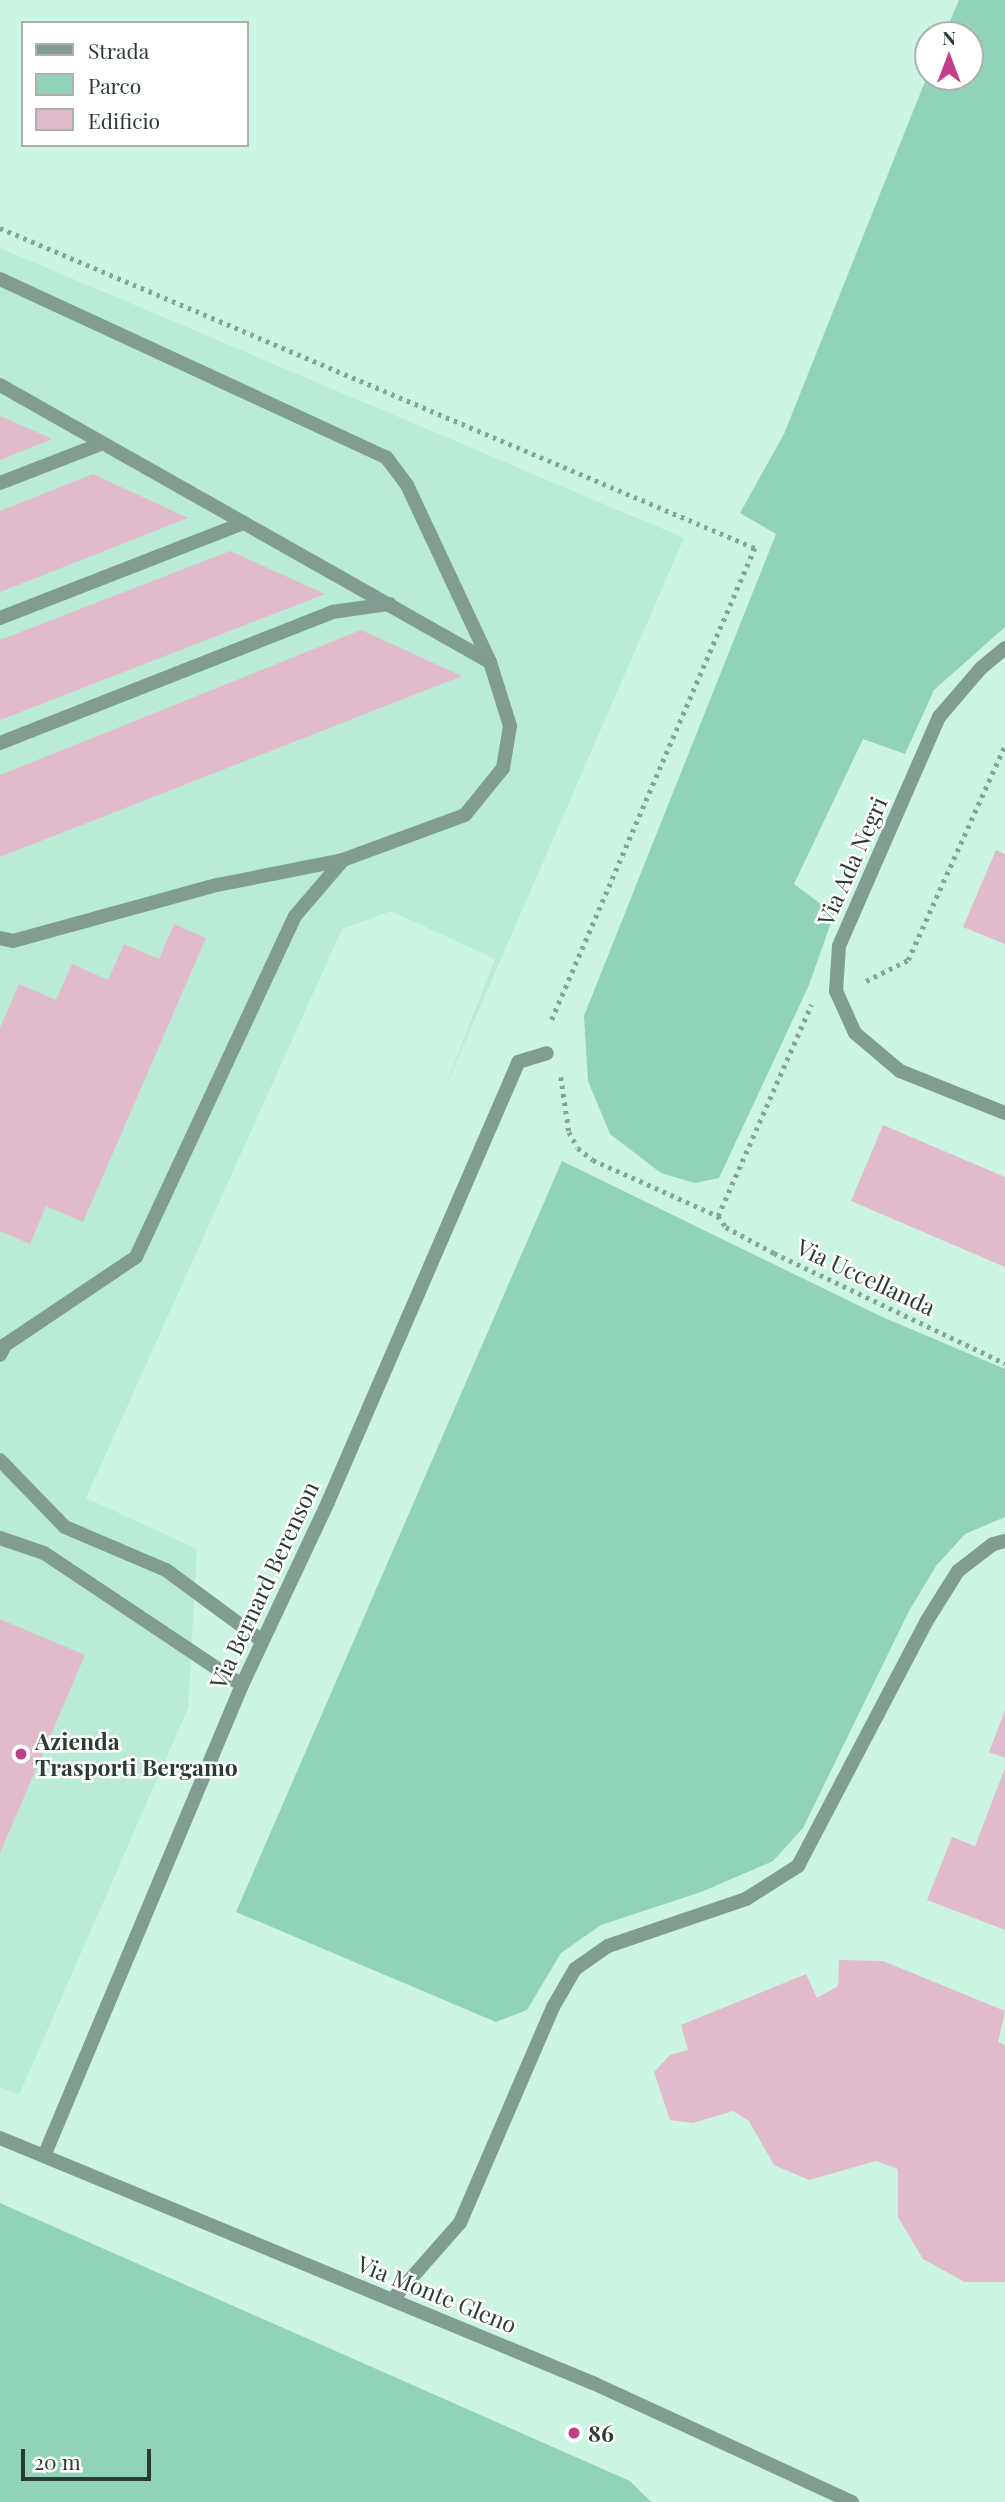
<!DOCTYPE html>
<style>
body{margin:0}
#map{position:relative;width:1005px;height:2502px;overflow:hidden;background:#cbf4e2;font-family:"Playfair Display",serif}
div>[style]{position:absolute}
.built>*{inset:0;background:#b9ebd6}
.green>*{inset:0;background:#91d3b8}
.building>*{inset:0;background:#e1bbcc}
.path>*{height:4.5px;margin-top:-2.25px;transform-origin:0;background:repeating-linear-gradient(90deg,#86a598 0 3.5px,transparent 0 8.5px)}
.service>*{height:14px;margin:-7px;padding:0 7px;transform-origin:7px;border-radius:7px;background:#819d91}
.minor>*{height:14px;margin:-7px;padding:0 7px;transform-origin:7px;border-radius:7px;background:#819d91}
.dots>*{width:19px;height:19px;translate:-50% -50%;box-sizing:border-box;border:4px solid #fff;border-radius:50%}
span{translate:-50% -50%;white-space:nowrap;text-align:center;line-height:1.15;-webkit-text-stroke:5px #fff;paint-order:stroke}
.street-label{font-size:23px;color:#2b3c35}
.poi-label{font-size:23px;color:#2b3c35;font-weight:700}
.left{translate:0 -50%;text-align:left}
.legend{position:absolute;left:21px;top:21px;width:228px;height:126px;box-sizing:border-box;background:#fff;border:2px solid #aab1ae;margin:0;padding:9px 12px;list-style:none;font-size:21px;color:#2b3c35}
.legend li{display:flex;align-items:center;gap:14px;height:35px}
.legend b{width:35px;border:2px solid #aab1ae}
.north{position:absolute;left:914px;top:21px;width:70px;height:70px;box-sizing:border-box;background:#fff;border:2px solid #aab1ae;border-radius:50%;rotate:0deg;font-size:19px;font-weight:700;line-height:28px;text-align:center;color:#2b3c35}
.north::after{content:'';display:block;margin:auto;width:24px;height:32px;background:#c03f88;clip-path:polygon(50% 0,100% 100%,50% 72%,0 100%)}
.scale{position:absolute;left:21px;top:2449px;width:130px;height:32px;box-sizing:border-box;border:4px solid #2b3c35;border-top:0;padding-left:9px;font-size:21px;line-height:24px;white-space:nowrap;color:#2b3c35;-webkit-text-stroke:5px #fff;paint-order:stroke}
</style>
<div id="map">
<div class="built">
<div style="clip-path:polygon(0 248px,684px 538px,444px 1090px,495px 959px,391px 911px,342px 929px,86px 1498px,197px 1549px,188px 1708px,19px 2095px,0 2087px)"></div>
</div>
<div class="green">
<div style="clip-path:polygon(959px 0,1005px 0,1005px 627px,934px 690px,905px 754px,863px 739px,794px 884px,834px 914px,809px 985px,719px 1178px,695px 1183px,661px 1173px,610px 1134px,588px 1081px,584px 1016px,776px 534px,740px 513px,784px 434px,928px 74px,970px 77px,970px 35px,944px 35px)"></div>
<div style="clip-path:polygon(562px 1161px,880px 1316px,1005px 1369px,1005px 1517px,965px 1534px,936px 1566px,909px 1611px,803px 1828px,773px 1861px,701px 1892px,601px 1925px,561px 1953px,527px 2010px,496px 2022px,236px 1912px)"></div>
<div style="clip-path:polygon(0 2203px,630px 2481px,651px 2502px,0 2502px)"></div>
</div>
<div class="building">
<div style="clip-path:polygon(0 416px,52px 439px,0 460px)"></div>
<div style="clip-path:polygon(93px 474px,188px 518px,0 592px,0 511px)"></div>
<div style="clip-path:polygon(230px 551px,325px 594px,0 720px,0 640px)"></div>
<div style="clip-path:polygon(361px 630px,462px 676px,0 857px,0 775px)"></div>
<div style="clip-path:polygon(996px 850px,1005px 854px,1005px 944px,963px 927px)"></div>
<div style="clip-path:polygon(174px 924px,206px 938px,83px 1222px,46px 1206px,30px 1244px,0 1231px,0 1028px,19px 984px,56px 1000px,72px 964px,108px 980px,124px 944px,159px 959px)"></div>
<div style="clip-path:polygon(883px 1125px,1005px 1177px,1005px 1267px,851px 1201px)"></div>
<div style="clip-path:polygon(0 1619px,85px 1655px,0 1853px)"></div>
<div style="clip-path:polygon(1005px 1710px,1005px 1758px,989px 1752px)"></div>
<div style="clip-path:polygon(1005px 1768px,1005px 1930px,927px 1900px,952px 1837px,975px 1846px)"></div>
<div style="clip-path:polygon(839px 1960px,883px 1961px,1005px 2011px,998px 2042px,1005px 2045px,1005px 2282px,965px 2282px,923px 2259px,898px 2217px,898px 2169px,876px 2161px,809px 2180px,774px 2165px,749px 2121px,733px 2111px,693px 2123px,670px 2120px,654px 2072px,670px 2055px,688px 2050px,681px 2025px,806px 1974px,817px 1998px,838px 1986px)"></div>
</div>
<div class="path">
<div style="left:0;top:228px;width:820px;rotate:22.97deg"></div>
<div style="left:755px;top:548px;width:518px;rotate:113.3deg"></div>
<div style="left:866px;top:981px;width:47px;rotate:-26.6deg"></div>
<div style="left:908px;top:960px;width:236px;rotate:-65.7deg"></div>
<div style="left:561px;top:1077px;width:56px;rotate:81.7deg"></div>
<div style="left:569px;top:1132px;width:18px;rotate:61deg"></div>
<div style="left:578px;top:1148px;width:19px;rotate:39deg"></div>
<div style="left:593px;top:1160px;width:137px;rotate:24.1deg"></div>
<div style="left:718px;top:1216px;width:231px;rotate:-66.2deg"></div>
<div style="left:718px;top:1216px;width:14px;rotate:54deg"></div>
<div style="left:726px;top:1227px;width:55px;rotate:28.4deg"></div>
<div style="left:774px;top:1253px;width:256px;rotate:25.5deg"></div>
</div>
<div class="service">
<div style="left:0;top:279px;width:425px;rotate:24.8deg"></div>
<div style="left:386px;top:457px;width:35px;rotate:53deg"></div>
<div style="left:407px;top:485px;width:195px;rotate:64.9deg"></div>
<div style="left:0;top:385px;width:563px;rotate:29.48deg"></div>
<div style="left:490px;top:662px;width:67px;rotate:72.6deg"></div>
<div style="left:510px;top:726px;width:43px;rotate:99.5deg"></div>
<div style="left:503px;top:768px;width:60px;rotate:129deg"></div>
<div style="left:465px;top:815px;width:130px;rotate:159.8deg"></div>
<div style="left:343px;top:860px;width:74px;rotate:130.6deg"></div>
<div style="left:295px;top:916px;width:376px;rotate:115deg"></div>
<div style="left:136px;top:1257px;width:158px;rotate:146.1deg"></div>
<div style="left:5px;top:1345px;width:11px;rotate:117deg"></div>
<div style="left:0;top:483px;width:110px;rotate:-21.2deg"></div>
<div style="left:0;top:618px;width:262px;rotate:-21.3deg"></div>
<div style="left:0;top:743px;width:357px;rotate:-21.5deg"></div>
<div style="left:332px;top:612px;width:58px;rotate:-8deg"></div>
<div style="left:0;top:938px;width:13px;rotate:13deg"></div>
<div style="left:13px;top:941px;width:212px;rotate:-15.4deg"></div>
<div style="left:217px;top:885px;width:128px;rotate:-11.2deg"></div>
<div style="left:0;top:1460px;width:93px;rotate:45.9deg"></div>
<div style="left:65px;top:1527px;width:110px;rotate:23.1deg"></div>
<div style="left:166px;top:1570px;width:118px;rotate:36.4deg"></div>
<div style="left:0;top:1538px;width:46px;rotate:18.8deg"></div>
<div style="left:44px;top:1553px;width:238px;rotate:33.7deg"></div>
<div style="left:392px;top:2300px;width:103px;rotate:-48.6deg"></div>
<div style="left:460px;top:2223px;width:235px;rotate:-66.7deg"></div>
<div style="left:553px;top:2007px;width:44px;rotate:-59.9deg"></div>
<div style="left:575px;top:1969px;width:40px;rotate:-34.9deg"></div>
<div style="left:608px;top:1946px;width:146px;rotate:-18.8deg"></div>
<div style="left:746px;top:1899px;width:62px;rotate:-32.4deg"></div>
<div style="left:798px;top:1866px;width:276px;rotate:-62.3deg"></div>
<div style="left:926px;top:1622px;width:60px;rotate:-57.9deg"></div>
<div style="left:958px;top:1571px;width:44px;rotate:-37.6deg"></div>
<div style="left:993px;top:1544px;width:12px;rotate:-14deg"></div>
</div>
<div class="minor">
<div style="left:1005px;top:648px;width:31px;rotate:140deg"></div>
<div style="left:981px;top:668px;width:65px;rotate:130.6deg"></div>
<div style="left:939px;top:717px;width:250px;rotate:113.6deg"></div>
<div style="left:839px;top:946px;width:45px;rotate:93.8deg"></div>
<div style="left:836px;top:991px;width:46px;rotate:65.7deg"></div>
<div style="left:855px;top:1033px;width:59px;rotate:40.2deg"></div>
<div style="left:900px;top:1071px;width:113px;rotate:21.8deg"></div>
<div style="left:0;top:2138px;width:642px;rotate:22.45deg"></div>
<div style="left:593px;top:2383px;width:285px;rotate:24.7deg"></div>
<div style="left:44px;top:2156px;width:511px;rotate:-67.2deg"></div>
<div style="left:242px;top:1685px;width:202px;rotate:-64.8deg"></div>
<div style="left:328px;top:1502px;width:479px;rotate:-66.6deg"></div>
<div style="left:518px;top:1062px;width:30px;rotate:-17deg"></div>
</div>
<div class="dots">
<div style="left:21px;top:1754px;background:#c03f88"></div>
<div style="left:574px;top:2433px;background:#c03f88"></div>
</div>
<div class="street-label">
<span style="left:852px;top:861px;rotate:-66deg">Via Ada Negri</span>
<span style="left:866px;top:1277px;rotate:25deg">Via Uccellanda</span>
<span style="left:264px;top:1585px;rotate:-65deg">Via Bernard Berenson</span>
<span style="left:437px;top:2294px;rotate:22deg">Via Monte Gleno</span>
</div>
<div class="poi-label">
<span class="left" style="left:35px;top:1754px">Azienda<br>Trasporti Bergamo</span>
<span class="left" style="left:588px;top:2433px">86</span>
</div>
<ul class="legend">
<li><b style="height:9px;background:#819d91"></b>Strada</li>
<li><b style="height:19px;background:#91d3b8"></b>Parco</li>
<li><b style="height:19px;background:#e1bbcc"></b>Edificio</li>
</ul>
<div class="north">N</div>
<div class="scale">20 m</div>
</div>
